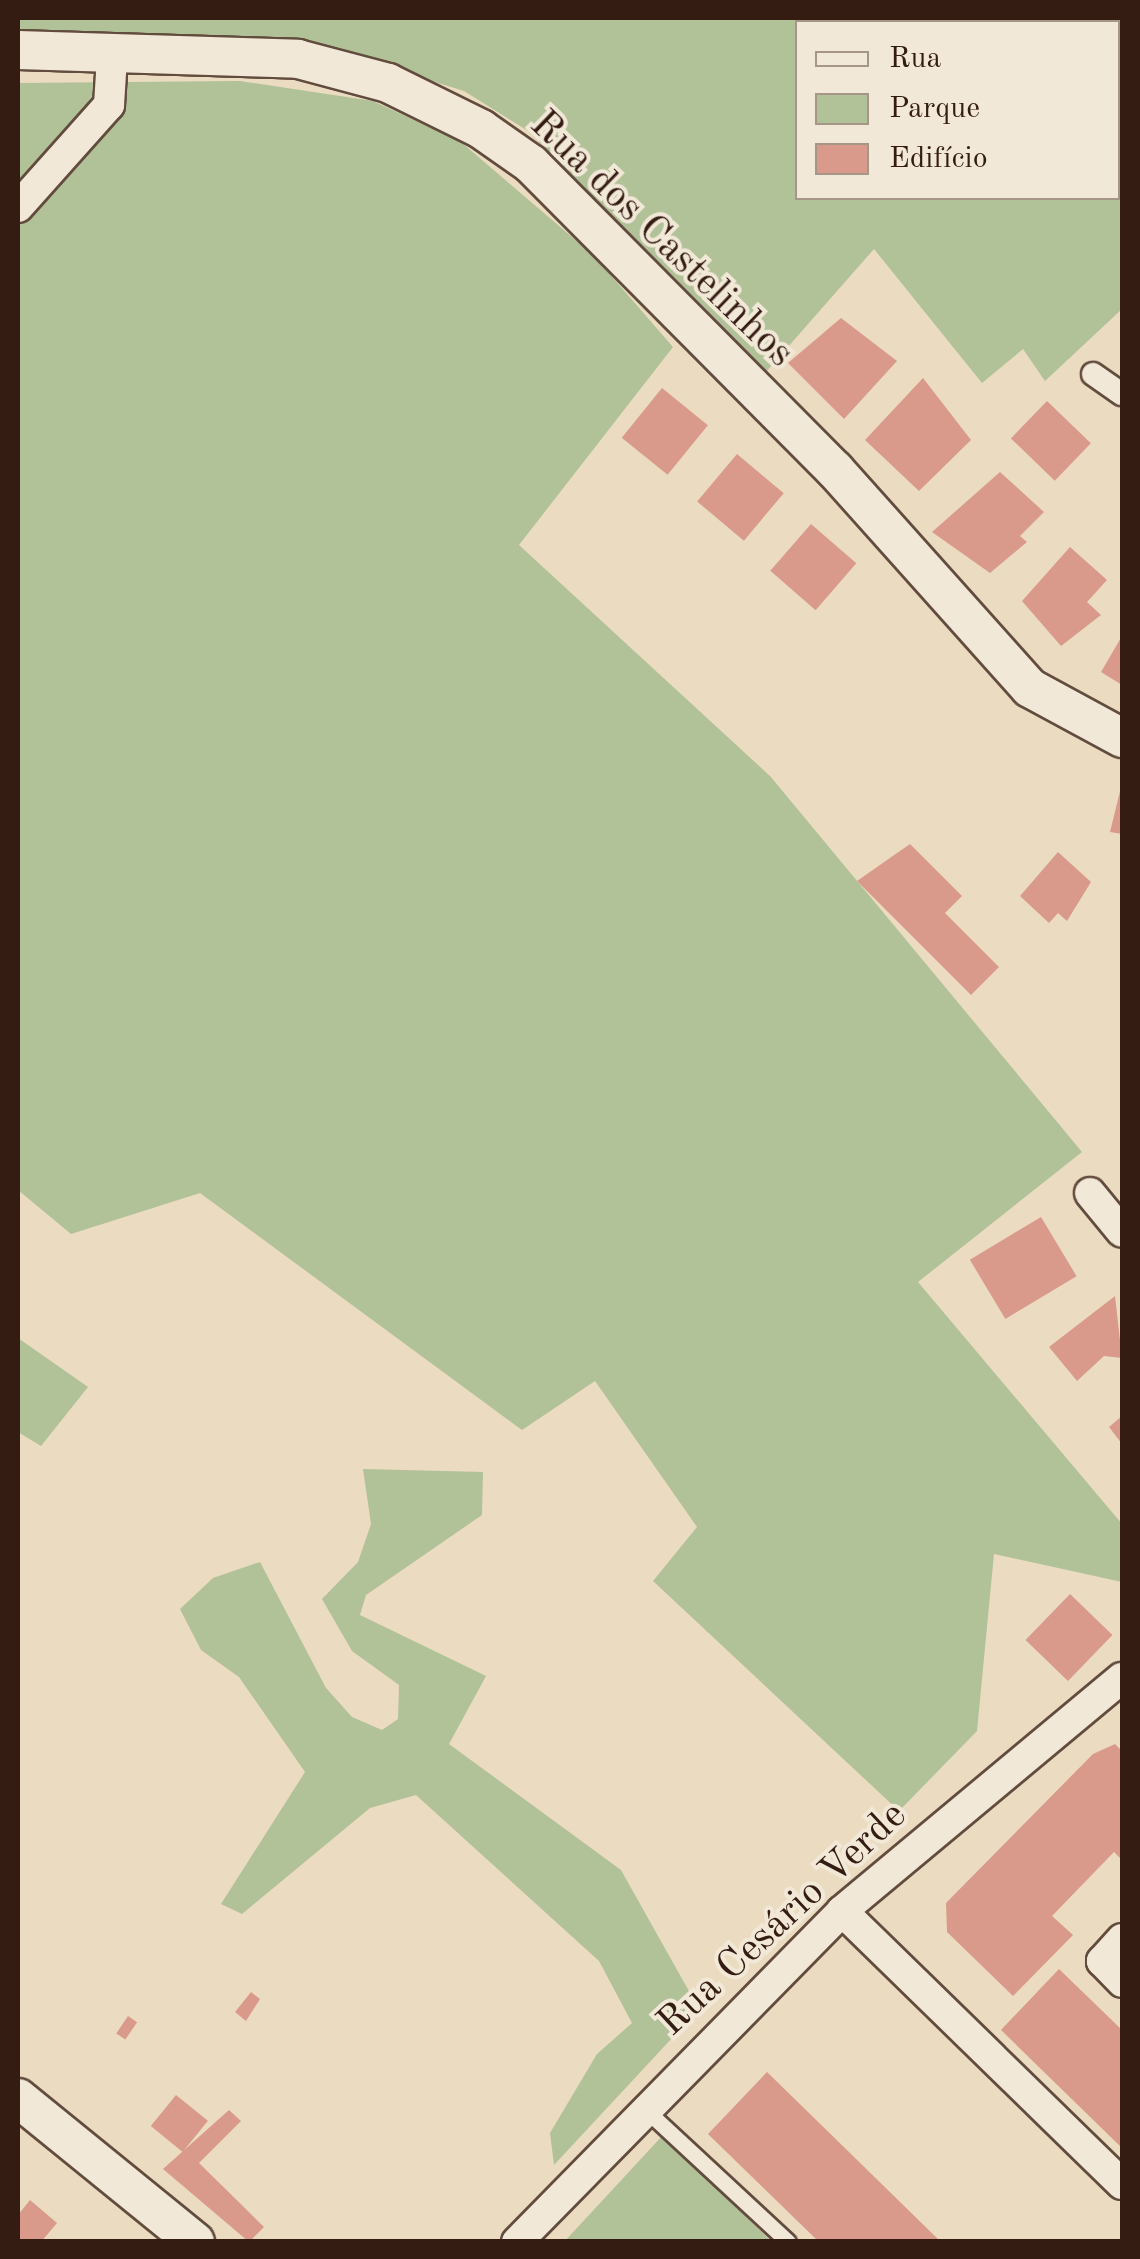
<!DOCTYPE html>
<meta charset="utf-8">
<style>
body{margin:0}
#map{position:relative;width:1140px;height:2259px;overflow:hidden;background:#ebdbc1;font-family:"Old Standard TT",serif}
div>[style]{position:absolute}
.green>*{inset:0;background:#b1c198}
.building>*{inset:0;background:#d99a8b;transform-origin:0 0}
.roads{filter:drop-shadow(2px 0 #624c3e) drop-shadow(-2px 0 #624c3e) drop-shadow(0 2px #624c3e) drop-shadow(0 -2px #624c3e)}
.service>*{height:15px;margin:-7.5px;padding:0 7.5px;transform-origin:7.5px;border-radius:7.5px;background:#f2e8d7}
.pedestrian>*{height:22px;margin:-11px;padding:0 11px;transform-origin:11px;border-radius:11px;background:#f2e8d7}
.minor>*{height:30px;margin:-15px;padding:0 15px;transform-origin:15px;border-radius:15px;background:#f2e8d7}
.tertiary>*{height:38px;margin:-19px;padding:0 19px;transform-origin:19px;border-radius:19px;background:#f2e8d7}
span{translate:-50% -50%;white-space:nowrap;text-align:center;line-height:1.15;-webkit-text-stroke:8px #f2e8d7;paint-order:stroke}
.street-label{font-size:40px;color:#341c12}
.frame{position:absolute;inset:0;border:20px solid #341c12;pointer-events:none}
.legend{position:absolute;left:795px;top:20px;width:325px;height:180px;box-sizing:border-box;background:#f2e8d7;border:2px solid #a69688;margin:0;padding:12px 18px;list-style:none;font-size:30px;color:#341c12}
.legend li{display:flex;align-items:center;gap:20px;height:50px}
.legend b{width:50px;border:2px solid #a69688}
</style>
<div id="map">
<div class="green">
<div style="clip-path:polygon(evenodd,18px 18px,1122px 18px,1122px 309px,1045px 381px,1023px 349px,982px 383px,874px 249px,765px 373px,528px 131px,464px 91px,300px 40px,18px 31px,18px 18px,798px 22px,1118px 22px,1118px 198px,798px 198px,798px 22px)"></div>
<div style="clip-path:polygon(240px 81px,373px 101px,461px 142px,593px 255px,673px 347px,519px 545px,770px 776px,1082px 1152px,918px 1282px,1122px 1524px,1122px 1582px,994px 1554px,977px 1731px,899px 1811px,653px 1581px,697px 1527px,595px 1381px,522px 1430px,200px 1193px,71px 1234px,18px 1190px,18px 83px)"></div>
<div style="clip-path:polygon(18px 1338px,88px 1387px,41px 1446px,18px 1432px)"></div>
<div style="clip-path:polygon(363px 1469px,483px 1472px,482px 1515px,366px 1595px,360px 1615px,486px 1676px,449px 1744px,621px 1870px,699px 2009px,554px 2165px,550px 2133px,597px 2054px,632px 2023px,599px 1961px,416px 1795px,370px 1808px,242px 1914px,221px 1904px,305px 1772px,239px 1677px,201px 1650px,180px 1609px,213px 1578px,260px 1562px,326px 1688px,352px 1717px,382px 1730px,398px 1719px,399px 1685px,352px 1651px,322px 1599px,358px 1562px,371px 1524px)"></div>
<div style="clip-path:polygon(663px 2135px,672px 2145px,771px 2241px,564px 2242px)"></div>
</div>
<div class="building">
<div style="clip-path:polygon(841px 318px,897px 361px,844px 419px,788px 363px)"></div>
<div style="clip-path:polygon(923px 378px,971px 440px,919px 491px,865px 440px)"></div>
<div style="left:662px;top:388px;width:59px;height:64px;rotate:39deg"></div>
<div style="left:1047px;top:401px;width:61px;height:52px;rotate:44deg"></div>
<div style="left:737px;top:454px;width:61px;height:62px;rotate:40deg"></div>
<div style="clip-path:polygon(1000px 472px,1044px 512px,1020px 536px,1027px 542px,990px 573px,932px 532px)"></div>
<div style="left:811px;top:524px;width:60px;height:62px;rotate:41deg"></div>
<div style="clip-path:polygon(1070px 547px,1107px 580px,1087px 602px,1101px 615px,1061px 646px,1022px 601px)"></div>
<div style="clip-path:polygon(1122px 636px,1122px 685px,1101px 672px)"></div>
<div style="clip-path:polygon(1122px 783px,1122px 834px,1110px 832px)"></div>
<div style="clip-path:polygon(910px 844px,962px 896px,945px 913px,999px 967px,971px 995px,857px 881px)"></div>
<div style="clip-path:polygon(1058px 852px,1091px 882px,1067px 921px,1058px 913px,1049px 923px,1020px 896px)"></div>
<div style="left:1041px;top:1217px;width:69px;height:83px;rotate:59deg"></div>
<div style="clip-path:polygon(1115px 1296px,1122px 1358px,1104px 1356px,1077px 1381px,1049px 1347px)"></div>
<div style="clip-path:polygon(1122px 1416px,1122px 1444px,1109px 1427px)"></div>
<div style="left:1070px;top:1594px;width:59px;height:64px;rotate:44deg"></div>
<div style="clip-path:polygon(1115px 1744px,1122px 1751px,1122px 1860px,1114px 1852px,1052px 1916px,1073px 1935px,1013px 1996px,947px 1932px,946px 1903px,1093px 1754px)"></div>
<div style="clip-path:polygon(1059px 1969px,1122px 2030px,1122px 2148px,1001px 2030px)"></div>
<div style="clip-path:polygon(251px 1992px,260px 1999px,246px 2021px,235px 2012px)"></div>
<div style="left:128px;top:2016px;width:11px;height:21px;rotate:34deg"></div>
<div style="clip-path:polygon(767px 2072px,851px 2154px,941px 2242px,819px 2242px,708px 2134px)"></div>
<div style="left:176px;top:2095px;width:41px;height:40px;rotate:39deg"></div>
<div style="clip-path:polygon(229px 2110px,241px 2121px,199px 2163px,264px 2227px,249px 2242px,163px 2169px)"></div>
<div style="clip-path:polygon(30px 2200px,57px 2223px,41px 2242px,18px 2242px,18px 2215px)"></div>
</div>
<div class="roads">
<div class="service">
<div style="left:645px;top:2109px;width:195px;rotate:42.9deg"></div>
</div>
<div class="pedestrian">
<div style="left:1093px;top:374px;width:35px;rotate:35deg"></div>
</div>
<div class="minor">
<div style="left:18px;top:207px;width:137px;rotate:-48.3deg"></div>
<div style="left:109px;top:105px;width:48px;rotate:-86.4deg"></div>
<div style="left:1090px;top:1193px;width:50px;rotate:50.6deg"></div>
<div style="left:842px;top:1911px;width:391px;rotate:44.3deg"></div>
<div style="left:1122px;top:1939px;width:30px;rotate:132deg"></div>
<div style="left:1102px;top:1961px;width:29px;rotate:46deg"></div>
<div style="left:517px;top:2242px;width:464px;rotate:-45.5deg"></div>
<div style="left:842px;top:1911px;width:364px;rotate:-39.8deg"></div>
</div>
<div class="tertiary">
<div style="left:18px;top:50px;width:280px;rotate:1.8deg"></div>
<div style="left:298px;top:59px;width:93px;rotate:14.9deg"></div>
<div style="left:388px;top:83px;width:104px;rotate:26.3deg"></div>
<div style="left:481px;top:129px;width:61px;rotate:35deg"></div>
<div style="left:531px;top:164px;width:431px;rotate:45.2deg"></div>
<div style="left:835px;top:470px;width:292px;rotate:48.2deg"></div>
<div style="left:1030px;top:688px;width:105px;rotate:28.5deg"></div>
<div style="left:18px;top:2098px;width:228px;rotate:39.1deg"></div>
</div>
</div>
<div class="street-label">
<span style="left:661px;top:240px;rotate:44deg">Rua dos Castelinhos</span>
<span style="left:783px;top:1920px;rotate:-43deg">Rua Cesário Verde</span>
</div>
<div class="frame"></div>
<ul class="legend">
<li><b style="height:12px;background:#f2e8d7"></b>Rua</li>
<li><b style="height:28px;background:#b1c198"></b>Parque</li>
<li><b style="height:28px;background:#d99a8b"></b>Edifício</li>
</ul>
</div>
